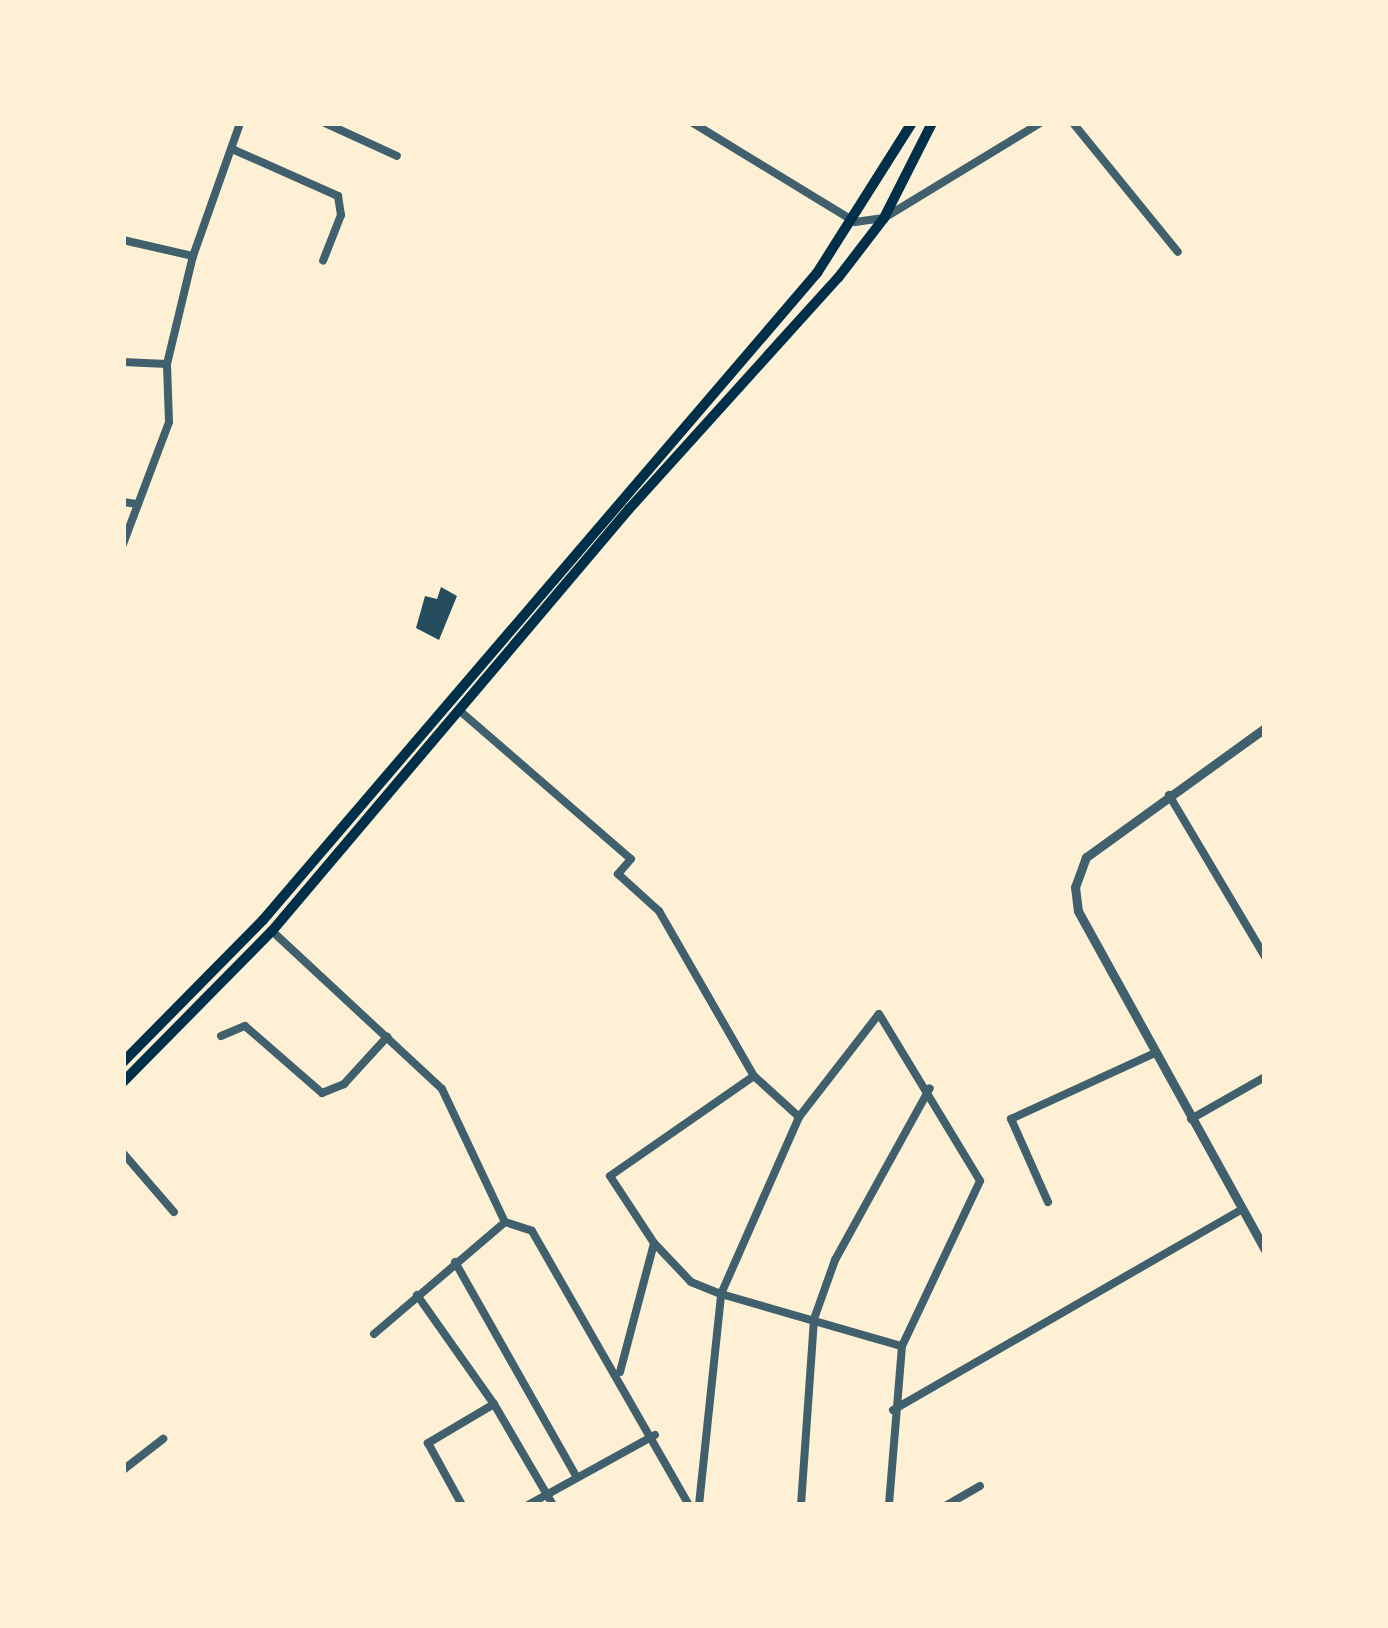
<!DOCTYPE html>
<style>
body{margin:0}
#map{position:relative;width:1388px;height:1628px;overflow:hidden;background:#fdf0d5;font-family:"Space Grotesk",sans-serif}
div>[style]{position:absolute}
.building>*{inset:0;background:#264d5e}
.minor>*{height:8px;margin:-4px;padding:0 4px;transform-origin:4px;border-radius:4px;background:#3f606c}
.tertiary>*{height:9px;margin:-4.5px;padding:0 4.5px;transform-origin:4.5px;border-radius:4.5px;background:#3f606c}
.primary>*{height:10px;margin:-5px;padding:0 5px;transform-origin:5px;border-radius:5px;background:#003049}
span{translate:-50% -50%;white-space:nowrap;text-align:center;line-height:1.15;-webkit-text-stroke:12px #fdf0d5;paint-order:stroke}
.frame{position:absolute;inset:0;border:126px solid #fdf0d5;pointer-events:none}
</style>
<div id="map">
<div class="building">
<div style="clip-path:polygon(441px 587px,457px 596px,439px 640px,416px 628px,425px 596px,437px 599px)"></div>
</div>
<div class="minor">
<div style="left:325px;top:123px;width:79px;rotate:24.6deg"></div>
<div style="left:693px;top:123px;width:190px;rotate:31.4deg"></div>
<div style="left:855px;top:222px;width:29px;rotate:-8deg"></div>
<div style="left:884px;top:218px;width:183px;rotate:-31.3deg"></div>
<div style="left:1073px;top:123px;width:166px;rotate:50.9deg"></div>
<div style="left:232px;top:149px;width:116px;rotate:23.9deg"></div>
<div style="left:338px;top:196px;width:19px;rotate:81deg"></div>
<div style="left:341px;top:215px;width:49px;rotate:111.4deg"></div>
<div style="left:123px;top:240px;width:72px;rotate:12.9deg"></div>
<div style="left:123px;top:362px;width:44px;rotate:2.6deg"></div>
<div style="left:123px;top:502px;width:15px;rotate:8deg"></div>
<div style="left:123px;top:544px;width:130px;rotate:-69.3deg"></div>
<div style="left:169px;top:422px;width:58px;rotate:-92deg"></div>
<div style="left:167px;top:364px;width:111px;rotate:-76.5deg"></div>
<div style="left:193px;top:256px;width:141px;rotate:-70.5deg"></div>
<div style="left:460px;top:711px;width:226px;rotate:40.9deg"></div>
<div style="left:631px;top:859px;width:20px;rotate:131deg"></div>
<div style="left:618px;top:874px;width:55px;rotate:42.1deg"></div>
<div style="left:659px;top:911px;width:190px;rotate:60.1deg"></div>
<div style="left:1169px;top:795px;width:188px;rotate:59.3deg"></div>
<div style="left:272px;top:931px;width:232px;rotate:42.9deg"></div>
<div style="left:442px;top:1089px;width:147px;rotate:64.7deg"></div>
<div style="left:505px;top:1222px;width:28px;rotate:18deg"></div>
<div style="left:532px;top:1231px;width:316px;rotate:60.2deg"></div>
<div style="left:221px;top:1036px;width:26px;rotate:-23deg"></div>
<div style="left:245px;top:1026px;width:102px;rotate:41deg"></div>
<div style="left:322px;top:1093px;width:24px;rotate:-22deg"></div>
<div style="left:344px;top:1084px;width:64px;rotate:-47.5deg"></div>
<div style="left:1191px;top:1119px;width:85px;rotate:-29.6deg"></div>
<div style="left:123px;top:1153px;width:78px;rotate:49.2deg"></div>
<div style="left:1048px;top:1202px;width:91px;rotate:-114deg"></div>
<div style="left:1011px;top:1119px;width:158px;rotate:-24.6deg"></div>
<div style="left:655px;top:1244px;width:52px;rotate:46.5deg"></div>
<div style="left:691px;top:1282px;width:32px;rotate:22deg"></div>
<div style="left:721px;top:1294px;width:187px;rotate:16.1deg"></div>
<div style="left:455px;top:1262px;width:246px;rotate:60.5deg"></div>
<div style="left:417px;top:1295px;width:133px;rotate:54.8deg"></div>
<div style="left:494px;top:1404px;width:77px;rotate:149.4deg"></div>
<div style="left:428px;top:1443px;width:71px;rotate:61.3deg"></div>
<div style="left:374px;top:1334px;width:172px;rotate:-40.5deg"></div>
<div style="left:620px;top:1372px;width:133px;rotate:-75.2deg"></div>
<div style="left:654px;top:1243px;width:80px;rotate:-123.3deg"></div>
<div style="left:610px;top:1176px;width:175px;rotate:-34.8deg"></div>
<div style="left:754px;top:1076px;width:61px;rotate:42.3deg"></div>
<div style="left:494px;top:1404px;width:117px;rotate:59.7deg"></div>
<div style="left:893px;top:1410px;width:403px;rotate:-29.9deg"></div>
<div style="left:123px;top:1470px;width:51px;rotate:-37.8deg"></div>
<div style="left:528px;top:1505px;width:145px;rotate:-28.9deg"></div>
<div style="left:699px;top:1505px;width:212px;rotate:-84deg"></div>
<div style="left:721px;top:1294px;width:193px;rotate:-66.2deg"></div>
<div style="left:799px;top:1117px;width:130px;rotate:-52.2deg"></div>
<div style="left:879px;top:1014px;width:195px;rotate:58.8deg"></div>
<div style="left:980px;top:1181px;width:183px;rotate:115.3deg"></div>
<div style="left:902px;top:1346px;width:160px;rotate:94.7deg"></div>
<div style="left:801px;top:1505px;width:186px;rotate:-86deg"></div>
<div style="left:814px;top:1319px;width:63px;rotate:-70.4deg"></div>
<div style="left:835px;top:1260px;width:196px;rotate:-61.1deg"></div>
<div style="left:947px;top:1505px;width:38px;rotate:-30deg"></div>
</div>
<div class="tertiary">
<div style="left:1265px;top:728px;width:221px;rotate:144.2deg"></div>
<div style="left:1086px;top:857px;width:32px;rotate:110deg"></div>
<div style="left:1075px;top:887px;width:24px;rotate:83deg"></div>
<div style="left:1078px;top:911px;width:387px;rotate:61.1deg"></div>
</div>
<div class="primary">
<div style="left:123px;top:1062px;width:199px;rotate:-45.4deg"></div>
<div style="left:263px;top:920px;width:852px;rotate:-49.43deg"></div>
<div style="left:817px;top:273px;width:178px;rotate:-57.7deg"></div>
<div style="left:123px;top:1082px;width:212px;rotate:-45.4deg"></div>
<div style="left:272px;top:931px;width:553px;rotate:-49.77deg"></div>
<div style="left:629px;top:509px;width:312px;rotate:-47.9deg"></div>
<div style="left:838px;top:278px;width:76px;rotate:-52.5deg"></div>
<div style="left:884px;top:218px;width:106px;rotate:-63.2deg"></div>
</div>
<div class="frame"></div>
</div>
